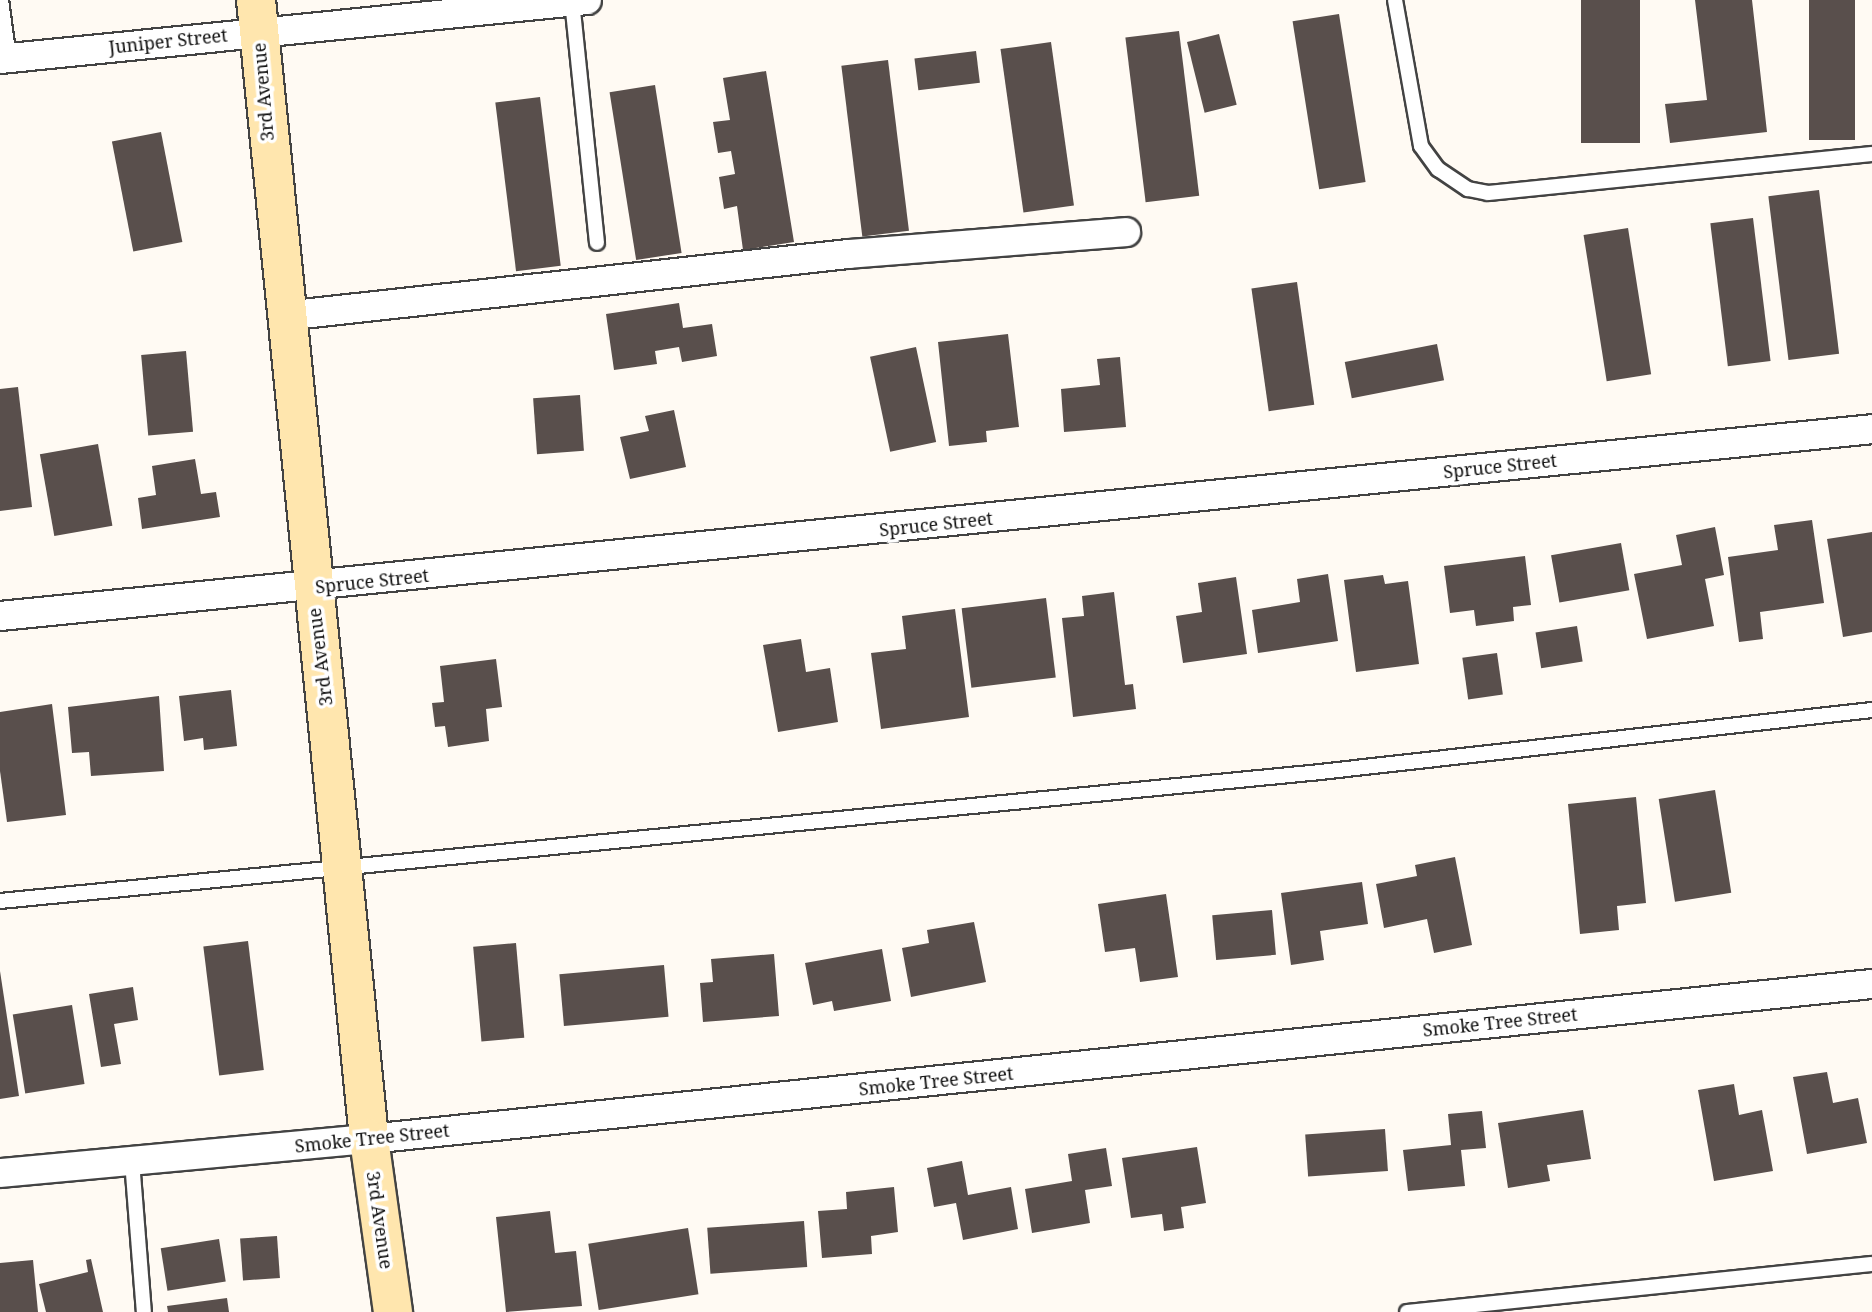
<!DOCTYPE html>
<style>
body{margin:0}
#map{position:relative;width:1872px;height:1312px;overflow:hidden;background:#fffaf3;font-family:"Noto Serif",serif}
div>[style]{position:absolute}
.building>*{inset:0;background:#594f4c;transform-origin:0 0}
.roads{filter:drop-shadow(2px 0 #434343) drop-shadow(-2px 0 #434343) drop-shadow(0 2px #434343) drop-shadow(0 -2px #434343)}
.lane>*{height:14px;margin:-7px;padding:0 7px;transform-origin:7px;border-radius:7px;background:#fff}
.street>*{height:28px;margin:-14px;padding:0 14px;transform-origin:14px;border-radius:14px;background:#fff}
.secondary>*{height:38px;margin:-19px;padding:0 19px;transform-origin:19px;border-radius:19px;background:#ffe6ae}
span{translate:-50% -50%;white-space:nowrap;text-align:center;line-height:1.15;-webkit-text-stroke:7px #fff;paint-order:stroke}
.street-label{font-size:18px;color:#101010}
</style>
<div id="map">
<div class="building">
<div style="left:1581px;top:0;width:59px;height:143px"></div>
<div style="clip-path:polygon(1695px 0,1752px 0,1767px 132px,1670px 143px,1665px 104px,1707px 100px)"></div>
<div style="left:1809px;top:0;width:46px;height:140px"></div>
<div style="left:1339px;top:14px;width:170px;height:47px;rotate:81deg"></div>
<div style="left:1179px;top:31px;width:166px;height:54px;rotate:83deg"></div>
<div style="left:1219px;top:34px;width:73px;height:33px;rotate:76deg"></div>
<div style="left:1051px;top:42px;width:165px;height:51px;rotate:82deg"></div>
<div style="left:976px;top:51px;width:32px;height:62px;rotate:83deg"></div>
<div style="left:888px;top:60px;width:172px;height:47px;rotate:83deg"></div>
<div style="clip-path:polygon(766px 71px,794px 242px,743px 250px,737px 206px,724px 209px,719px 177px,735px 174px,731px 151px,718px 153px,713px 122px,730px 120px,723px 78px)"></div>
<div style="left:655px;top:85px;width:170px;height:46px;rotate:81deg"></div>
<div style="left:540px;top:97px;width:170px;height:45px;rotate:83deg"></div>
<div style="left:161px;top:132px;width:112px;height:50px;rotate:79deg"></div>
<div style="left:1819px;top:190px;width:165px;height:51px;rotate:83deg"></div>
<div style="left:1753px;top:218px;width:144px;height:43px;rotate:83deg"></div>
<div style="left:1628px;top:228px;width:148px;height:45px;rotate:81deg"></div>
<div style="left:1297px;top:282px;width:124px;height:46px;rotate:82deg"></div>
<div style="clip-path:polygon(679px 303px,683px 328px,712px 324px,717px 356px,682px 362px,679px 347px,655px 351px,657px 364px,614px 370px,606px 314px)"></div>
<div style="clip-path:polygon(1008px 334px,1019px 427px,986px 431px,987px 442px,949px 446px,938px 342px)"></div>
<div style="left:1437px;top:344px;width:37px;height:94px;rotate:79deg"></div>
<div style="left:916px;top:347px;width:97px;height:47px;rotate:78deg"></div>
<div style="left:186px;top:351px;width:81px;height:45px;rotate:85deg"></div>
<div style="clip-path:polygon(1120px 357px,1126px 427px,1064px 432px,1061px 389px,1100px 385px,1097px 359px)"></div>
<div style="clip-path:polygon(18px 387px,32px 507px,0 511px,0 389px)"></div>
<div style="left:580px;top:395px;width:56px;height:47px;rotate:86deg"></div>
<div style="clip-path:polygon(674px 410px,686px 467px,630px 479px,620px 437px,649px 431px,645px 416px)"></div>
<div style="left:98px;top:444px;width:83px;height:59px;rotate:80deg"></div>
<div style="clip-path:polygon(195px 459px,201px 494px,216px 492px,220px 517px,142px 529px,138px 498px,156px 495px,152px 466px)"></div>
<div style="clip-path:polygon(1812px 520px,1824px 603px,1760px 612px,1763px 639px,1739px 642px,1728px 557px,1778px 550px,1774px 525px)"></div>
<div style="clip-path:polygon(1715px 527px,1724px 575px,1705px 579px,1714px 626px,1647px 639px,1634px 574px,1682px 565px,1676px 535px)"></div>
<div style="clip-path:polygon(1872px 532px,1872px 632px,1843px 637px,1827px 539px)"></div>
<div style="left:1621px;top:543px;width:48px;height:71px;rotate:80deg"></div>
<div style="clip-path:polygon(1525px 556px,1531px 605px,1513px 607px,1514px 621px,1476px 626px,1474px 610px,1450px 613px,1444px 566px)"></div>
<div style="clip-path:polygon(1328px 574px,1338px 641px,1258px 653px,1252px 610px,1300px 602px,1297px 579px)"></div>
<div style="clip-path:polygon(1383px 575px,1385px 584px,1408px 581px,1419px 664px,1356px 672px,1344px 580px)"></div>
<div style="clip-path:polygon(1236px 577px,1247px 654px,1183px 663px,1176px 616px,1202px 612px,1198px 583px)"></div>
<div style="clip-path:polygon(1114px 592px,1125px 685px,1133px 684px,1136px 709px,1073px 717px,1062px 618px,1084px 616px,1082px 596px)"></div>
<div style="left:1046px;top:598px;width:80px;height:85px;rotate:83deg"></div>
<div style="clip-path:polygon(955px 609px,969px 717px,881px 729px,871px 653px,906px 649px,902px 616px)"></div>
<div style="left:1577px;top:626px;width:36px;height:42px;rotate:81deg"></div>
<div style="clip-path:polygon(801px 639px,806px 672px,830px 668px,838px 722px,778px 732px,763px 645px)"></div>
<div style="left:1497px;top:653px;width:42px;height:35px;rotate:82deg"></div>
<div style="clip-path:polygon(496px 659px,502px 707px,486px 709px,489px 741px,448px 747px,445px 726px,435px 727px,432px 703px,444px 702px,440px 666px)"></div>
<div style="clip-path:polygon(231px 690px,237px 746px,204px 750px,203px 738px,184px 741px,179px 696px)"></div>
<div style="clip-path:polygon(159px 696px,164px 771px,91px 776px,89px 752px,72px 753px,68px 707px)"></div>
<div style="clip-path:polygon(52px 704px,66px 815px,7px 822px,0 771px,0 712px)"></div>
<div style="left:1715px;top:790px;width:104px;height:57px;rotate:81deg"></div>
<div style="clip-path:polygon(1636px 797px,1646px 903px,1617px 906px,1619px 930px,1580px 934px,1568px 804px)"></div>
<div style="clip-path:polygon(1455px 857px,1472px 945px,1434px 953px,1427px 919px,1384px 928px,1376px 884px,1417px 876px,1415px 865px)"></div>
<div style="clip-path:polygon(1362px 882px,1368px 924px,1320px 931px,1324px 960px,1291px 965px,1281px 893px)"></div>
<div style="clip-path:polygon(1166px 894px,1178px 977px,1140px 982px,1135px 948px,1105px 952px,1098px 904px)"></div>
<div style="left:1272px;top:910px;width:45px;height:60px;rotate:85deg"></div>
<div style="clip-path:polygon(974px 922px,986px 982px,911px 997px,902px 948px,929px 943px,927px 930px)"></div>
<div style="left:248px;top:941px;width:130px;height:45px;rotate:83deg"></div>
<div style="left:516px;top:943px;width:95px;height:43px;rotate:85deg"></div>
<div style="clip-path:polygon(882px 949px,891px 1001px,834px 1011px,832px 1001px,813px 1005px,805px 963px)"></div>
<div style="clip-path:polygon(774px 954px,779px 1016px,703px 1022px,700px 983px,713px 982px,711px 959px)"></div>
<div style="left:664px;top:965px;width:52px;height:105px;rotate:85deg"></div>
<div style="clip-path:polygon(0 971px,19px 1096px,0 1099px)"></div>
<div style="clip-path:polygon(133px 987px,138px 1020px,114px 1024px,121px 1064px,101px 1067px,89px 994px)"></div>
<div style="left:72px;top:1005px;width:80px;height:60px;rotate:81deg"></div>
<div style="clip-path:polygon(1827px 1072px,1833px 1103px,1858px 1098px,1867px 1143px,1807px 1154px,1793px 1077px)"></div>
<div style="clip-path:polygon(1734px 1084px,1739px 1115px,1762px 1110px,1773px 1171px,1714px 1181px,1698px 1090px)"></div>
<div style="clip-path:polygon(1583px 1110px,1591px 1159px,1547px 1165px,1550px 1181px,1508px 1188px,1498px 1123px)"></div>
<div style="clip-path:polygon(1482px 1111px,1486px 1148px,1461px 1150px,1465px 1186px,1408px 1191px,1403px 1150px,1451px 1145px,1448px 1114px)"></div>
<div style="left:1385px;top:1129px;width:42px;height:80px;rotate:86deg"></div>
<div style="clip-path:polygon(1197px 1147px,1206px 1203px,1181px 1207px,1184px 1228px,1164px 1231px,1162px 1214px,1131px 1218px,1122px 1158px)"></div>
<div style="clip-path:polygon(1106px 1148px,1112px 1186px,1085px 1190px,1090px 1223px,1032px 1233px,1025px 1189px,1072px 1181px,1068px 1154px)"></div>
<div style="clip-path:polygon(962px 1161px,968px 1195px,1011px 1187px,1018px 1229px,963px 1240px,956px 1203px,934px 1207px,927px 1168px)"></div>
<div style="clip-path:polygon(894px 1187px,898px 1232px,871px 1236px,872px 1254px,822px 1258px,818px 1211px,847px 1209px,846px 1192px)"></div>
<div style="clip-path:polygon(550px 1211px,555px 1253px,576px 1251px,582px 1306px,506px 1312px,496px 1217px)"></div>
<div style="left:804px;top:1221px;width:46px;height:97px;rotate:86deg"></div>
<div style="left:688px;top:1228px;width:67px;height:101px;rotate:81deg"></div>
<div style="left:277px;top:1236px;width:42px;height:37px;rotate:86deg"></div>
<div style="left:219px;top:1239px;width:43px;height:59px;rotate:81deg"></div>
<div style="clip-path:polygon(91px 1259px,103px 1312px,46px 1312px,39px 1284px,88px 1272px,86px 1260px)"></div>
<div style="clip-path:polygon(33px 1260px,38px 1312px,0 1312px,0 1263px)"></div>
<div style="clip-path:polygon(227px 1298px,229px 1312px,168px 1312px,167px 1306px)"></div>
</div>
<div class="roads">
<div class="lane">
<div style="left:1px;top:0;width:60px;rotate:82.3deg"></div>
<div style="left:1395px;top:0;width:148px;rotate:79.9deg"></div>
<div style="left:1421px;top:146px;width:29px;rotate:54deg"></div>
<div style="left:1438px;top:169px;width:36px;rotate:34deg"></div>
<div style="left:1468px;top:189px;width:20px;rotate:11deg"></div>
<div style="left:1488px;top:193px;width:386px;rotate:-5.8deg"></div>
<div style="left:572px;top:1px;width:243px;rotate:84.1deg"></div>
<div style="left:0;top:901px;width:1317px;rotate:-5.58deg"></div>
<div style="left:1311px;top:773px;width:565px;rotate:-6.41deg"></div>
<div style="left:132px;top:1161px;width:151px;rotate:85.5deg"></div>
<div style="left:1407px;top:1312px;width:467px;rotate:-5.9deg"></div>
</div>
<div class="street">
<div style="left:0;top:59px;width:590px;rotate:-5.74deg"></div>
<div style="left:284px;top:316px;width:567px;rotate:-6.27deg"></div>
<div style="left:848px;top:254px;width:279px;rotate:-4.5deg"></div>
<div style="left:0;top:616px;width:1881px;rotate:-5.7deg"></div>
<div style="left:0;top:1173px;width:371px;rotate:-5.3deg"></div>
<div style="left:369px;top:1139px;width:1511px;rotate:-5.89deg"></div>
</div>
<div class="secondary">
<div style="left:256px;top:0;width:1145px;rotate:84.33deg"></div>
<div style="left:369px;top:1139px;width:175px;rotate:82.1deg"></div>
</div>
</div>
<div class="street-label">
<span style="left:168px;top:41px;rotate:-6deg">Juniper Street</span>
<span style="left:263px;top:92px;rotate:-95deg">3rd Avenue</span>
<span style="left:1500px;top:466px;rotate:-6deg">Spruce Street</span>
<span style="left:936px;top:524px;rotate:-6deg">Spruce Street</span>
<span style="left:372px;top:581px;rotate:-6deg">Spruce Street</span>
<span style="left:320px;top:657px;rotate:-97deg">3rd Avenue</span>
<span style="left:1500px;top:1022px;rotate:-6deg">Smoke Tree Street</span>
<span style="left:936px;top:1081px;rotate:-6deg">Smoke Tree Street</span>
<span style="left:372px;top:1138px;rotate:-6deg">Smoke Tree Street</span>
<span style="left:380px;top:1220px;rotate:82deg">3rd Avenue</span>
</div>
</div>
